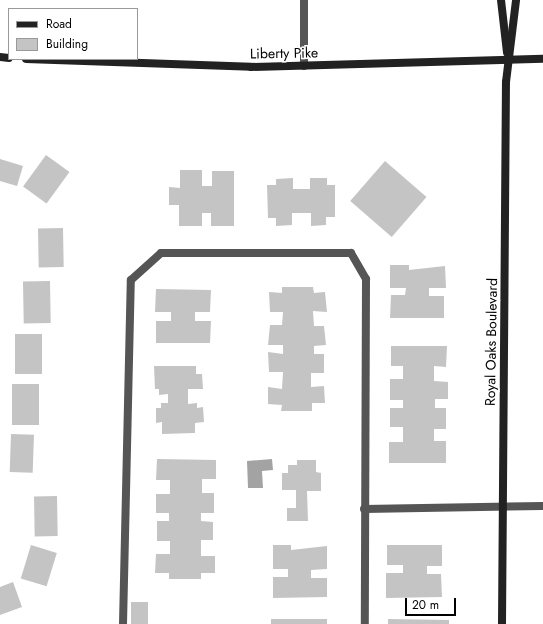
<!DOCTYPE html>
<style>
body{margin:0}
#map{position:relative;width:543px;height:624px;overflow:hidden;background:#fff;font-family:Jost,sans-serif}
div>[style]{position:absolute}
.water>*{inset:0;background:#a3a3a3}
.building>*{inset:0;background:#c4c4c4;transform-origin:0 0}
.lane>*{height:8px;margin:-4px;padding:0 4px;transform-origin:4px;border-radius:4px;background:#555}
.secondary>*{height:8px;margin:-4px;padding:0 4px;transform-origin:4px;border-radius:4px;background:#222}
span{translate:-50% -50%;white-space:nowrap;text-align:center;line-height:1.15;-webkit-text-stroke:3px #fff;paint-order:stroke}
.street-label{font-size:14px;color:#000}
.legend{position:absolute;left:8px;top:8px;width:130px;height:52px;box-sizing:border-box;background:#fff;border:1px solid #999;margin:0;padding:5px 7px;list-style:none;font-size:12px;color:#000}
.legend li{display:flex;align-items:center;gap:8px;height:20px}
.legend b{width:20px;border:1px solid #999}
.scale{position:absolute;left:405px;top:598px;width:51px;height:18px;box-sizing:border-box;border:2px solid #000;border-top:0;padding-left:5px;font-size:12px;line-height:14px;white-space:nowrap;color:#000;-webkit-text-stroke:3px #fff;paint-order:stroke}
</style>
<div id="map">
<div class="water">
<div style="clip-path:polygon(272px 459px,273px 470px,262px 471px,263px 488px,248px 488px,247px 461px)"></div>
</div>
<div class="building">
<div style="left:46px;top:155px;width:29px;height:39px;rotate:36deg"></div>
<div style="clip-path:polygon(0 159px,23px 166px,17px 186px,0 181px)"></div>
<div style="left:385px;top:161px;width:55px;height:53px;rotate:41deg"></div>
<div style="clip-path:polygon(180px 170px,202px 170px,202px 186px,212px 186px,212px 171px,234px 171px,234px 226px,211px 226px,211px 213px,202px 213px,202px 226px,179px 226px,179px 205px,169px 205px,169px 187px,180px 188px)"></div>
<div style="clip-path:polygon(293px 178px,293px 189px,310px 189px,310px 178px,327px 178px,327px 185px,335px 185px,335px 217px,326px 217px,326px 225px,311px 226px,311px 213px,292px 213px,292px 225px,276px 226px,276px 218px,268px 218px,267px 185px,276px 185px,276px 179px)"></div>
<div style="left:63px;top:228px;width:39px;height:25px;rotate:89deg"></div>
<div style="clip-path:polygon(390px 265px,409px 265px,409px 270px,445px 266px,446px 288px,429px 288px,429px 296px,444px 296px,444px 318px,390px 318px,391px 295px,405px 295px,406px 288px,390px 288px)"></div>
<div style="left:50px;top:281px;width:42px;height:27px;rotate:89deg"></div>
<div style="clip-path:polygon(282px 287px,313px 287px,314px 293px,325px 292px,327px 312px,313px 311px,314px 326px,324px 326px,326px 345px,314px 346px,314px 354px,324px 354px,324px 373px,311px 373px,311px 387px,324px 386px,325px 403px,312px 403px,312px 411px,281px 411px,282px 405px,268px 404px,268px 387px,282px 389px,283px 372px,269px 372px,268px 352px,283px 354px,283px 345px,268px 345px,270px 325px,282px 325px,283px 312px,270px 312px,269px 292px,282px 293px)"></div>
<div style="clip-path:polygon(156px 289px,211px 290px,210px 312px,195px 312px,195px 321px,211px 321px,210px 343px,156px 343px,156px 321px,171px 321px,171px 312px,155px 312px)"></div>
<div style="left:15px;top:334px;width:27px;height:40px"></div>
<div style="clip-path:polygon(391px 346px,447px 346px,446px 367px,434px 366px,434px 381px,448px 382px,448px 399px,435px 399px,435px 408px,446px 408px,446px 429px,434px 429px,434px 441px,446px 441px,446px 463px,389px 463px,389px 442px,403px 442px,403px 427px,390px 427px,390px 408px,403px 408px,403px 400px,390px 400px,390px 379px,403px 379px,403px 366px,391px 366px)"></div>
<div style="clip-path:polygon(154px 366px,196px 366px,196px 374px,202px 374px,203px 389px,188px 389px,188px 404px,197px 403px,197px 408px,203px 407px,204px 422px,195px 423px,195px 433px,162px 434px,162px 422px,156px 423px,156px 408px,161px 408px,161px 403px,168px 403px,168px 394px,159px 395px,159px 389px,155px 389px)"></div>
<div style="left:12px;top:384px;width:27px;height:41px"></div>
<div style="left:11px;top:434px;width:23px;height:38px;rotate:2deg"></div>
<div style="clip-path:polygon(157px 459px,216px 460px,216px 479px,202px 479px,202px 493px,214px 493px,214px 513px,201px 513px,201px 521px,213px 522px,213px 540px,201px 540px,201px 556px,215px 556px,215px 573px,201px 573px,201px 579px,169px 579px,169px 573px,155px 573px,156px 554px,170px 554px,170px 541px,157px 541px,157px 521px,169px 521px,169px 513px,156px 513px,156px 494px,170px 494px,170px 480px,156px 480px)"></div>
<div style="clip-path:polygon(297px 460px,316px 460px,316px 472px,321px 473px,321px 491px,307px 491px,308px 521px,287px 521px,287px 508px,296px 508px,296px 490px,282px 490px,282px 473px,288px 473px,288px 465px,297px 465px)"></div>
<div style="left:57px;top:496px;width:40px;height:23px;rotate:89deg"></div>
<div style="left:31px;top:545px;width:27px;height:35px;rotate:17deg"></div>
<div style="clip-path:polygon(273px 545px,291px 545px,291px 550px,327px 546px,327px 569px,311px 570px,311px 578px,327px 578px,327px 597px,273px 598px,273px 577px,288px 577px,288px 569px,273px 569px)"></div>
<div style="clip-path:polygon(387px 545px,442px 545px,442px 566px,427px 566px,427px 574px,441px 574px,442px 597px,386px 598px,386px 573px,403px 573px,403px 565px,387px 565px)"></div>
<div style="clip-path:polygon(13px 582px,22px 607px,0 615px,0 587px)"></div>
<div style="left:131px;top:602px;width:17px;height:22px"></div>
<div style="left:271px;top:619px;width:56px;height:5px"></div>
<div style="clip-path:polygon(388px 619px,449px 620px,449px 624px,388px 624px)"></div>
</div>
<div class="lane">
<div style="left:304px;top:66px;width:66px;rotate:-90deg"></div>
<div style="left:364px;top:509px;width:179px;rotate:-1deg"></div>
<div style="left:123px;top:624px;width:344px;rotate:-88.7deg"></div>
<div style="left:131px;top:280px;width:40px;rotate:-42deg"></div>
<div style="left:161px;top:253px;width:190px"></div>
<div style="left:351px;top:253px;width:30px;rotate:60deg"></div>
<div style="left:366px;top:279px;width:345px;rotate:90.2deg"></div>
</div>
<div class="secondary">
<div style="left:501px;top:0;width:53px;rotate:83.5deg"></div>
<div style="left:0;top:57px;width:9px;rotate:6deg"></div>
<div style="left:26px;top:59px;width:225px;rotate:2deg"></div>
<div style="left:251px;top:67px;width:292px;rotate:-1.6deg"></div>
<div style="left:502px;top:624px;width:542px;rotate:-89.58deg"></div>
<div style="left:506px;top:82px;width:83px;rotate:-83deg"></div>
</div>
<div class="street-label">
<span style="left:284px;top:53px;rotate:-1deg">Liberty Pike</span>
<span style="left:491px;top:342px;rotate:-89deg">Royal Oaks Boulevard</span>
</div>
<ul class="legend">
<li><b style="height:5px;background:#222"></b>Road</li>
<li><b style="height:11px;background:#c4c4c4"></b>Building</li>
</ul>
<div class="scale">20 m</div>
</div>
